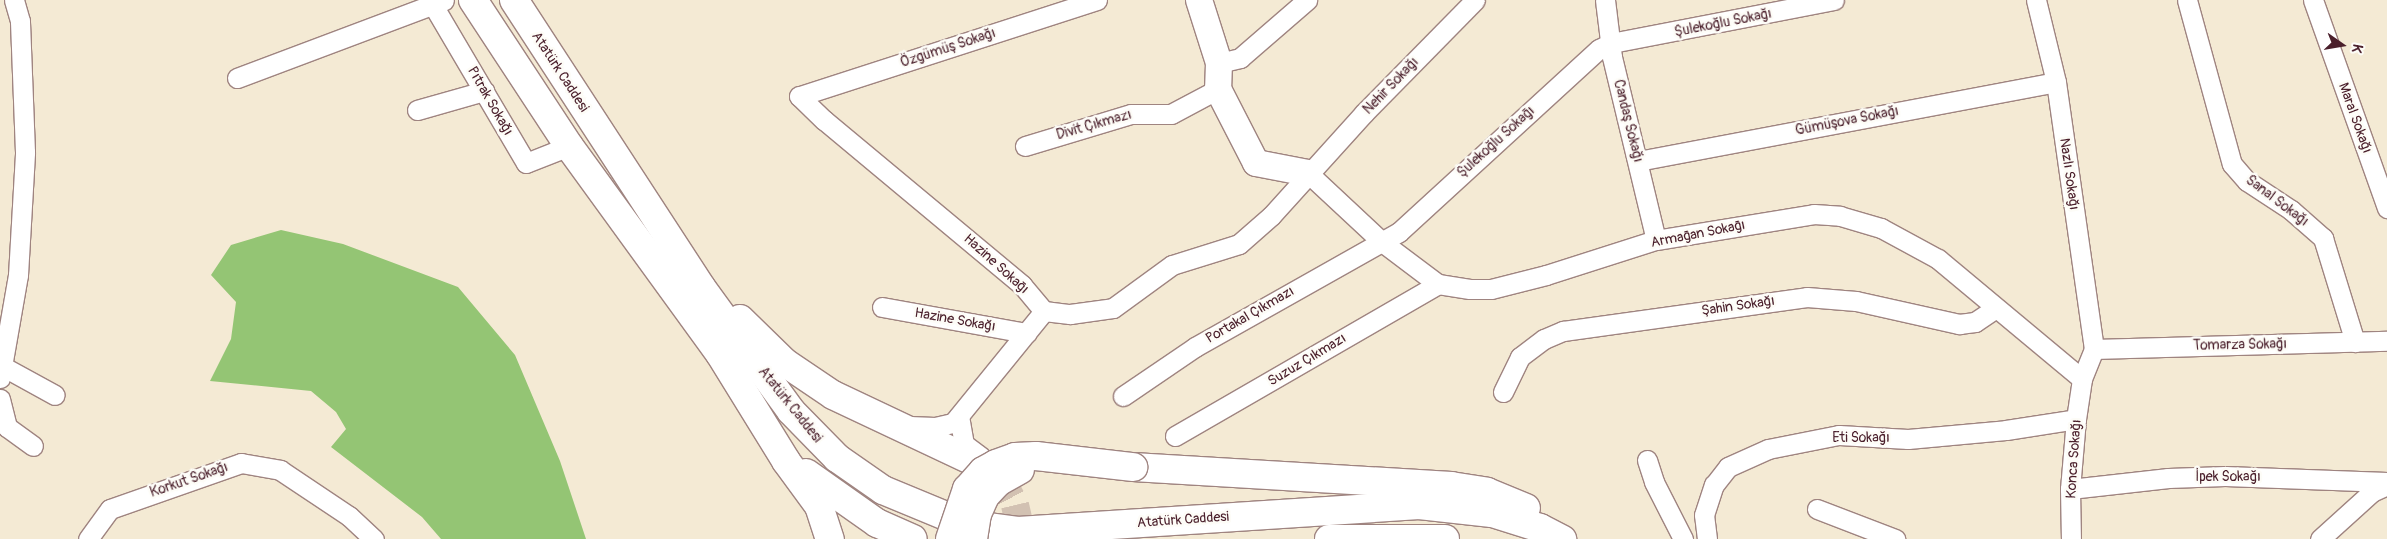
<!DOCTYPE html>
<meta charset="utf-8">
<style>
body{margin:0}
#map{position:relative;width:2387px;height:539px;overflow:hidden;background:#f4ead4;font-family:Pangolin,sans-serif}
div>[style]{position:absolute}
.green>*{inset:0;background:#94c574}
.primary-tunnel>*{height:28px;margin-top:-14px;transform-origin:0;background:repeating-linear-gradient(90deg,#d2c1b2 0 28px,transparent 0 42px)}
.roads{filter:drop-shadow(1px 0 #9f8480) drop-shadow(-1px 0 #9f8480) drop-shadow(0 1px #9f8480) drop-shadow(0 -1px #9f8480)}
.street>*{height:19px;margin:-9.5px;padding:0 9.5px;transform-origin:9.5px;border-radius:9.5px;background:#fff}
.secondary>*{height:26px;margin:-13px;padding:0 13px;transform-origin:13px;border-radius:13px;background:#fff}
.primary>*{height:28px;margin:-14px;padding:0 14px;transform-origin:14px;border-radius:14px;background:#fff}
.bridges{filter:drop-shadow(1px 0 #9f8480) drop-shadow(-1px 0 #9f8480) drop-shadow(0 1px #9f8480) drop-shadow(0 -1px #9f8480)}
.primary-bridge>*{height:28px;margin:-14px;padding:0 14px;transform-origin:14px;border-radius:14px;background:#fff}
span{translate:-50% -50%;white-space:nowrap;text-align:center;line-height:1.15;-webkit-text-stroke:5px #fdfcf7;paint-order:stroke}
.street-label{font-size:14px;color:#4a1f2b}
.north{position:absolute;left:2317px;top:20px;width:50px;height:50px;-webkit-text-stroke:4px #fdfcf7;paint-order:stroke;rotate:103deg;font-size:14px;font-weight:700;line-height:20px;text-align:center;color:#4a1f2b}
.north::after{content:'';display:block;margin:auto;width:18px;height:22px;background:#4a1f2b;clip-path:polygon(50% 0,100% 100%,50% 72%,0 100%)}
</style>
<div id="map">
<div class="green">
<div style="clip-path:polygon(281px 230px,343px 244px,458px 287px,515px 355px,560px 461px,586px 539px,441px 539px,422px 517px,331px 447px,346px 429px,336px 412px,311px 391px,210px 381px,231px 339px,236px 302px,211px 275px,231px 245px)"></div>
</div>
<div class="primary-tunnel">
<div style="left:998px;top:473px;width:36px;rotate:62deg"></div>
<div style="left:1015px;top:505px;width:35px;rotate:77deg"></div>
</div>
<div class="roads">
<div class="street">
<div style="left:430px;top:0;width:189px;rotate:59.5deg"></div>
<div style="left:526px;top:163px;width:46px;rotate:-21.6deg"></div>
<div style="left:1097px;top:0;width:313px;rotate:162.1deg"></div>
<div style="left:799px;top:96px;width:35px;rotate:44deg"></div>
<div style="left:824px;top:120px;width:258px;rotate:39.8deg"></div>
<div style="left:1022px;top:285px;width:34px;rotate:50deg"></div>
<div style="left:1044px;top:311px;width:26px;rotate:7deg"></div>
<div style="left:1070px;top:314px;width:43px;rotate:-7.9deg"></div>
<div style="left:1113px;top:308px;width:73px;rotate:-36.1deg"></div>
<div style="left:1172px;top:265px;width:70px;rotate:-17.4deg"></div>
<div style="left:1239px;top:244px;width:43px;rotate:-41.2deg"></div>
<div style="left:1271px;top:216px;width:139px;rotate:-47.9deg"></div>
<div style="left:1364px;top:113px;width:158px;rotate:-45.5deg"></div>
<div style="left:1605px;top:0;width:57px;rotate:83deg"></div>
<div style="left:1612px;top:57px;width:188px;rotate:76.5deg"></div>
<div style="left:2036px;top:0;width:84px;rotate:76.3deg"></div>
<div style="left:2056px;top:82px;width:270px;rotate:81.9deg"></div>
<div style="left:2094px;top:349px;width:32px;rotate:112deg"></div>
<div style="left:2082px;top:379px;width:40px;rotate:98.5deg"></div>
<div style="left:2076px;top:419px;width:70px;rotate:94.9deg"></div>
<div style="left:2070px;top:489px;width:50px;rotate:88.9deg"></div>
<div style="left:2187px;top:0;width:170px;rotate:74.7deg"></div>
<div style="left:2232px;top:164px;width:23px;rotate:49deg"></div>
<div style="left:2247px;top:181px;width:53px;rotate:33.4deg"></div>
<div style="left:2291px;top:210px;width:43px;rotate:41.2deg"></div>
<div style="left:2323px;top:238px;width:109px;rotate:72.9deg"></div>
<div style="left:2313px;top:0;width:221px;rotate:70.4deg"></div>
<div style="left:1219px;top:63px;width:22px;rotate:-13deg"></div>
<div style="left:1240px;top:58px;width:89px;rotate:-40.9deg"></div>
<div style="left:237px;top:78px;width:221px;rotate:-20.6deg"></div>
<div style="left:417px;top:110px;width:70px;rotate:-15.8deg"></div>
<div style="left:1025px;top:146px;width:111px;rotate:-16.8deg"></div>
<div style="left:1131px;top:114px;width:40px"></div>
<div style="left:1171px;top:114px;width:53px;rotate:-28deg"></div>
<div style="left:1638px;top:161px;width:425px;rotate:-10.7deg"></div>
<div style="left:1308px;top:173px;width:101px;rotate:43deg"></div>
<div style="left:1382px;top:242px;width:70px;rotate:36.9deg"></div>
<div style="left:1438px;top:284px;width:32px;rotate:9deg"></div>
<div style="left:1470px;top:289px;width:21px"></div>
<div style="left:1491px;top:289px;width:57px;rotate:-14.3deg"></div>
<div style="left:1546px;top:275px;width:115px;rotate:-17.7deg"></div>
<div style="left:1656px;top:240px;width:160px;rotate:-9.3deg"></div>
<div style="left:1814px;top:214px;width:26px;rotate:4deg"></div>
<div style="left:1840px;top:216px;width:43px;rotate:16.3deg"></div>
<div style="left:1881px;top:228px;width:65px;rotate:28.5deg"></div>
<div style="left:1938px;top:259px;width:187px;rotate:39.8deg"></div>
<div style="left:882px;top:307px;width:147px;rotate:10.2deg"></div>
<div style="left:2094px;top:349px;width:293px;rotate:-1.6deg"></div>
<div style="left:2px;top:366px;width:60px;rotate:28.7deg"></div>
<div style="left:0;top:378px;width:105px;rotate:-80.1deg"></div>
<div style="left:18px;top:275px;width:123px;rotate:-86.7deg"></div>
<div style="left:25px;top:152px;width:131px;rotate:-92.2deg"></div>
<div style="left:20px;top:21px;width:22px;rotate:-106deg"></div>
<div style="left:1503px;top:392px;width:39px;rotate:-64deg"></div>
<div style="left:1520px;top:357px;width:30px;rotate:-37deg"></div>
<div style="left:1544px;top:339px;width:21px;rotate:-23deg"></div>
<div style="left:1563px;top:331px;width:246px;rotate:-7.9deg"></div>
<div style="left:1807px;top:297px;width:49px;rotate:4.7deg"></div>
<div style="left:1856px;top:301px;width:106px;rotate:12.6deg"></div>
<div style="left:1959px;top:324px;width:16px;rotate:-7deg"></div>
<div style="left:1975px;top:322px;width:25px;rotate:-34deg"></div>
<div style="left:1123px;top:396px;width:87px;rotate:-34.2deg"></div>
<div style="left:1195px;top:347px;width:234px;rotate:-29.4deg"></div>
<div style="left:1399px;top:232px;width:271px;rotate:-42.5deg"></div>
<div style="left:1599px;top:49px;width:13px;rotate:-27deg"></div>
<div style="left:1611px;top:43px;width:227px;rotate:-10.9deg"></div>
<div style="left:0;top:399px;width:29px;rotate:76deg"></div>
<div style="left:7px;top:427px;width:32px;rotate:36deg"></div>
<div style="left:959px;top:416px;width:28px;rotate:80deg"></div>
<div style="left:964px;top:444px;width:21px;rotate:37deg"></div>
<div style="left:909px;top:426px;width:26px;rotate:2deg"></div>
<div style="left:935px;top:427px;width:18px;rotate:-13deg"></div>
<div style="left:953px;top:423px;width:144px;rotate:-50.9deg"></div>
<div style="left:1175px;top:436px;width:304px;rotate:-30deg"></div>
<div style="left:1647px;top:460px;width:23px;rotate:72deg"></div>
<div style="left:1654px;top:482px;width:64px;rotate:63deg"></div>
<div style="left:2070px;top:489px;width:99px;rotate:-6.4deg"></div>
<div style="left:2168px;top:478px;width:57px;rotate:-2deg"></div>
<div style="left:2225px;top:476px;width:162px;rotate:2.1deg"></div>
<div style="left:1817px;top:509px;width:84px;rotate:21deg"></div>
<div style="left:88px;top:539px;width:37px;rotate:-54deg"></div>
<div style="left:110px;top:509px;width:139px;rotate:-19.3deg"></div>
<div style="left:241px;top:463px;width:40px;rotate:10deg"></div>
<div style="left:280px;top:470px;width:83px;rotate:33.7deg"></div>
<div style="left:349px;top:516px;width:34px;rotate:43deg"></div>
<div style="left:1707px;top:539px;width:24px;rotate:-97deg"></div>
<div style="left:1704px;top:515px;width:32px;rotate:-72deg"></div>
<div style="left:1714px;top:485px;width:23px;rotate:-52deg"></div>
<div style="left:1728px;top:467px;width:44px;rotate:-24.2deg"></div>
<div style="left:1768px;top:449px;width:72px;rotate:-11.2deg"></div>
<div style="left:1839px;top:435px;width:69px;rotate:3.3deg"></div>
<div style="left:1908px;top:439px;width:98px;rotate:-5.2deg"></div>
<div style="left:2006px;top:430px;width:71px;rotate:-8.9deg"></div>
<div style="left:2320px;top:539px;width:70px;rotate:-42.1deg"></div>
<div style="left:2372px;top:492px;width:17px;rotate:-25deg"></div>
</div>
<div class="secondary">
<div style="left:1199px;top:0;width:66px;rotate:72.4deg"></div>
<div style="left:1219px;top:63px;width:26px;rotate:92deg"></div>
<div style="left:1218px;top:89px;width:83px;rotate:62.8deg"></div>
<div style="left:1256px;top:163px;width:53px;rotate:10.9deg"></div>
</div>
<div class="primary">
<div style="left:473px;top:0;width:175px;rotate:56.7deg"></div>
<div style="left:569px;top:146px;width:257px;rotate:54deg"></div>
<div style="left:720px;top:354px;width:126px;rotate:58.3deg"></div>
<div style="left:786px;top:461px;width:56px;rotate:53.7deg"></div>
<div style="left:819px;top:506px;width:35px;rotate:72deg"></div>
<div style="left:514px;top:0;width:343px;rotate:56.9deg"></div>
<div style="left:701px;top:287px;width:153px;rotate:54deg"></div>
<div style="left:791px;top:411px;width:66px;rotate:45.6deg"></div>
<div style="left:837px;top:458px;width:56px;rotate:34.8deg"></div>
<div style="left:883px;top:490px;width:89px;rotate:22.5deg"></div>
<div style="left:965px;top:524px;width:53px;rotate:7.5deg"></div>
<div style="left:1018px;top:531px;width:402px;rotate:-3.7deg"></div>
<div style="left:1419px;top:505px;width:73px;rotate:6.3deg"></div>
<div style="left:1492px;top:513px;width:50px;rotate:17.4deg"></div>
<div style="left:1540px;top:528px;width:25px;rotate:27deg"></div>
<div style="left:740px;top:319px;width:62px;rotate:44.3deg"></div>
<div style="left:784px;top:362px;width:59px;rotate:34deg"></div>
<div style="left:833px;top:395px;width:183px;rotate:25.3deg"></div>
<div style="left:1133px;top:467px;width:319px;rotate:3.4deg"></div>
<div style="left:1451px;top:486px;width:36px;rotate:9deg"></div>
<div style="left:1487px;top:492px;width:42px;rotate:22.3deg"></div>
<div style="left:806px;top:473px;width:87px;rotate:35.2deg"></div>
<div style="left:877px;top:523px;width:39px;rotate:24deg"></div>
<div style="left:1329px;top:539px;width:116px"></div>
</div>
</div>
<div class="bridges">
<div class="primary-bridge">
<div style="left:950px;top:539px;width:53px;rotate:-71.2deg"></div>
<div style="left:967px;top:489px;width:24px;rotate:-48deg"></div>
<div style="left:983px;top:471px;width:15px;rotate:-28deg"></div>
<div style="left:996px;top:464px;width:20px;rotate:-20deg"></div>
<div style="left:1015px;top:457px;width:21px;rotate:-3deg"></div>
<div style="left:1036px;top:456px;width:98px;rotate:6.5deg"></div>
<div style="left:973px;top:539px;width:25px;rotate:-81deg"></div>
<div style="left:977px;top:514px;width:20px;rotate:-66deg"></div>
<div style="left:985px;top:496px;width:19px;rotate:-47deg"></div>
<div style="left:998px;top:482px;width:25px;rotate:-29deg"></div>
</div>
</div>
<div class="street-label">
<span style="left:1723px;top:23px;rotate:-11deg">Şulekoğlu Sokağı</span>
<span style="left:948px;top:48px;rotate:-18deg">Özgümüş Sokağı</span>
<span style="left:560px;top:72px;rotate:57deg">Atatürk Caddesi</span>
<span style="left:1391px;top:86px;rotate:-46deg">Nehir Sokağı</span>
<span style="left:490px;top:101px;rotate:60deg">Pıtrak Sokağı</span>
<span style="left:2355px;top:118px;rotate:70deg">Maral Sokağı</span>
<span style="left:1628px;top:121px;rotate:76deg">Candaş Sokağı</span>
<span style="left:1847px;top:121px;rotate:-11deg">Gümüşova Sokağı</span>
<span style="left:1094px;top:125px;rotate:-16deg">Divit Çıkmazı</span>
<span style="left:1496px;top:142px;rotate:-42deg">Şulekoğlu Sokaḡı</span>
<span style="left:2069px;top:174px;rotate:82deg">Nazlı Sokağı</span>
<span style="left:2277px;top:201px;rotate:37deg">Sanal Sokağı</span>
<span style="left:1698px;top:234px;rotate:-11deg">Armaḡan Sokaḡı</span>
<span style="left:996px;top:264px;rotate:42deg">Hazine Sokaḡı</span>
<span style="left:1738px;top:306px;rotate:-8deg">Şahin Sokağı</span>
<span style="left:1250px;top:315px;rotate:-30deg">Portakal Çıkmazı</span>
<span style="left:955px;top:320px;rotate:10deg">Hazine Sokağı</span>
<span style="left:2240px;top:345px;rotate:-1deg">Tomarza Sokağı</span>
<span style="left:1307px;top:360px;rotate:-31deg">Suzuz Çıkmazı</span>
<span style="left:790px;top:405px;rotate:51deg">Atatürk Caddesi</span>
<span style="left:1861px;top:438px">Eti Sokağı</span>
<span style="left:2074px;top:459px;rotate:-86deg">Konca Sokağı</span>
<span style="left:2228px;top:477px">İpek Sokağı</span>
<span style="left:189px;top:480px;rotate:-19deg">Korkut Sokağı</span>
<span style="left:1183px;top:520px;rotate:-4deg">Atatürk Caddesi</span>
</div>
<div class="north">K</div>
</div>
